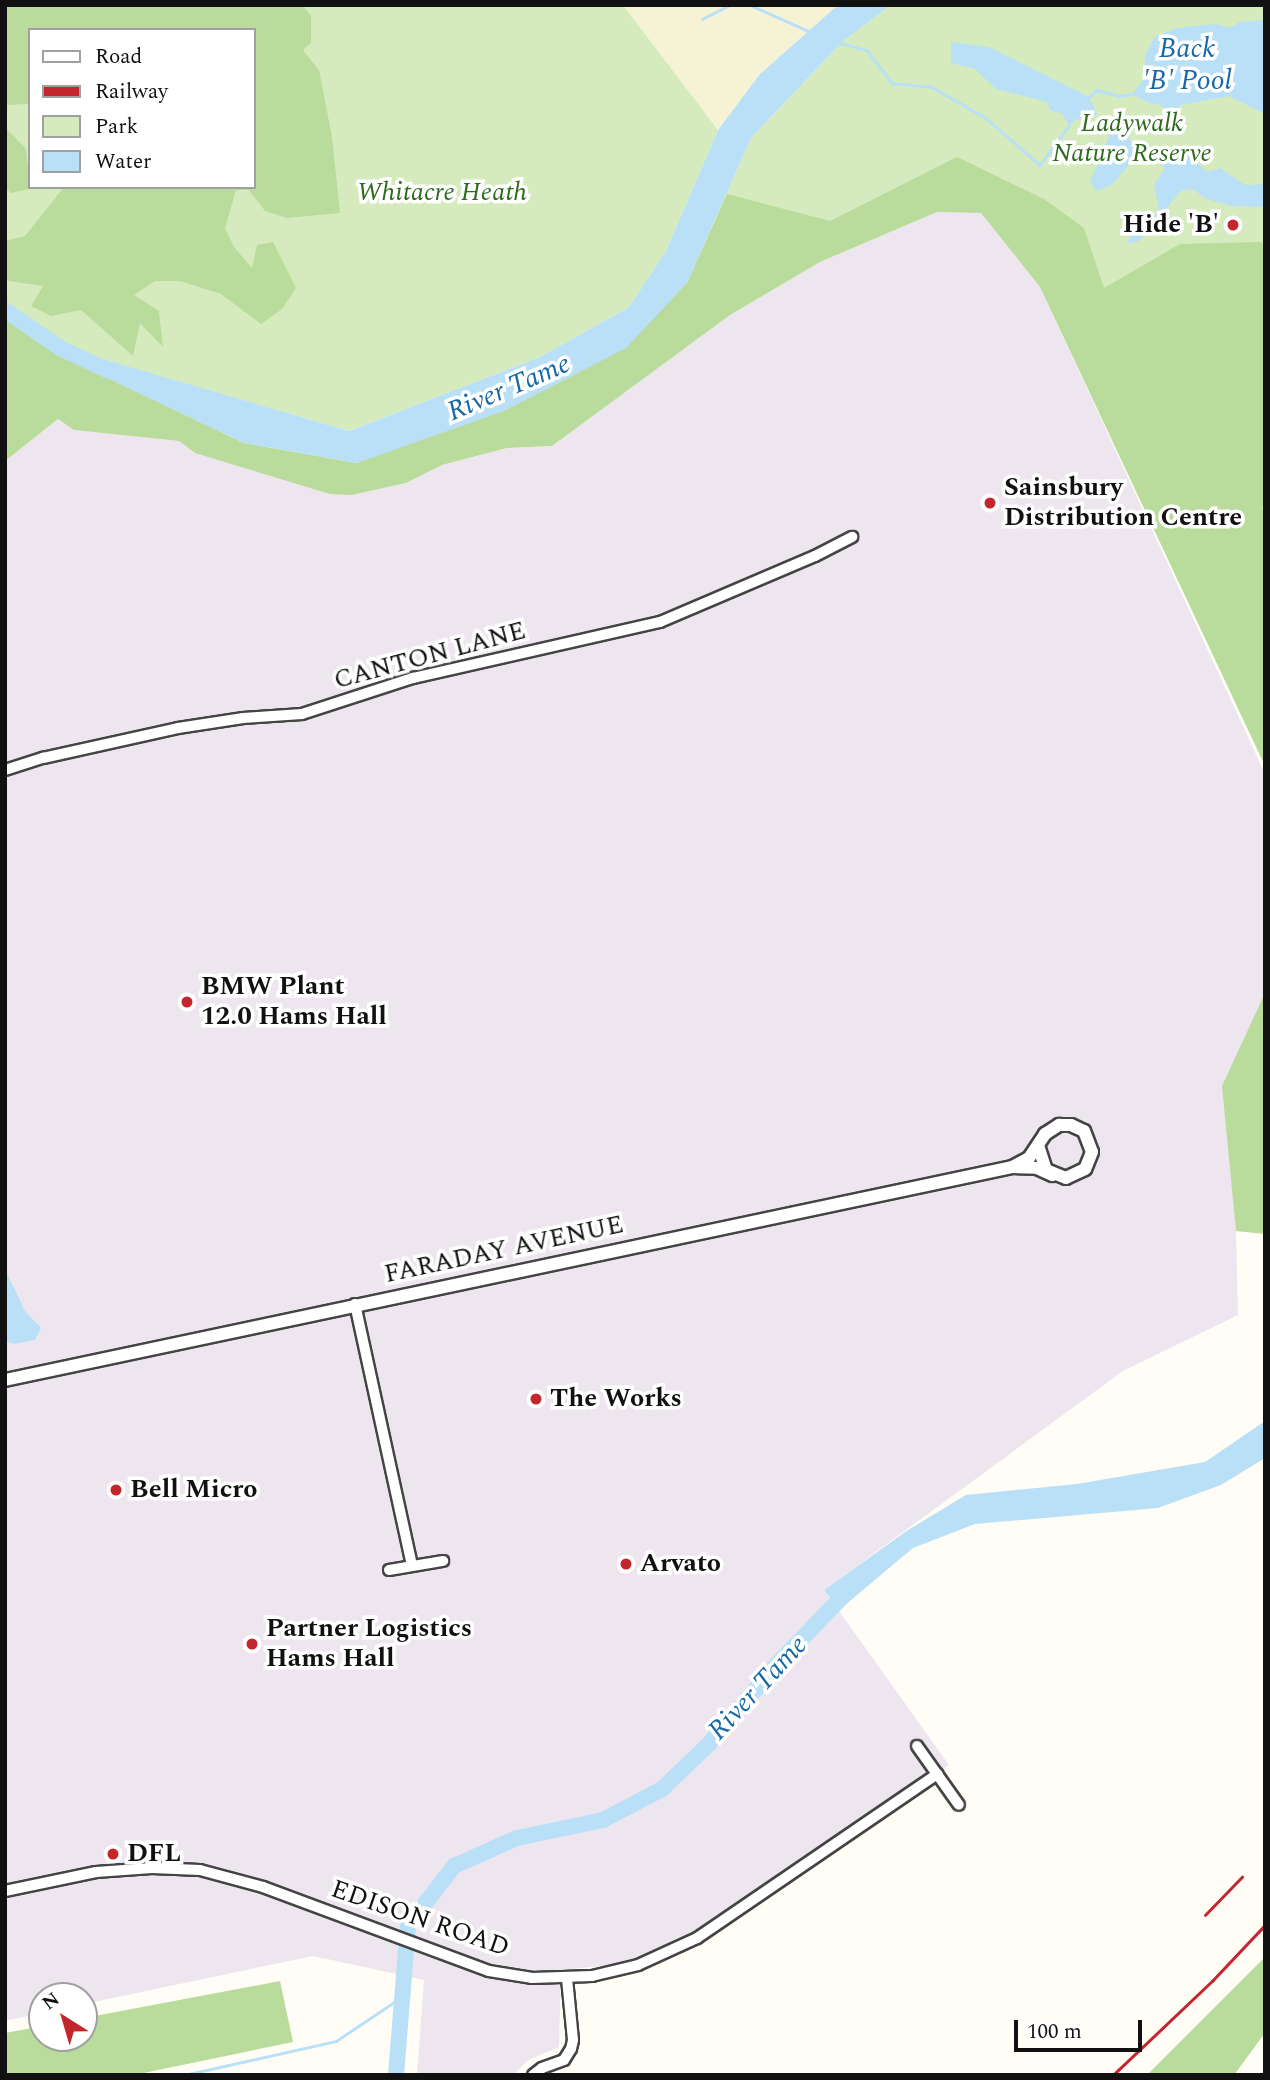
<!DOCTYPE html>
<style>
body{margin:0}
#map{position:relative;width:1270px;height:2080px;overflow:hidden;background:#fffdf5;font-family:Spectral,serif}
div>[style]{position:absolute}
.industrial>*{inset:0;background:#eee6ef}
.farmland>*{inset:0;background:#f6f3d4}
.green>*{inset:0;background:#d5ebbd}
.forest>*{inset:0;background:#b9dc9c}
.water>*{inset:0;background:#b9e0f7}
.stream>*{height:2.5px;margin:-1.25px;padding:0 1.25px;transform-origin:1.25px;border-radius:1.25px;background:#b9e0f7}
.river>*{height:16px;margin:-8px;padding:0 8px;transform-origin:8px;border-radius:8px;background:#b9e0f7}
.roads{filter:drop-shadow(2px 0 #444) drop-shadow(-2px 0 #444) drop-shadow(0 2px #444) drop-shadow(0 -2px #444)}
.minor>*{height:10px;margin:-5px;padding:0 5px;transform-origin:5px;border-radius:5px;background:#fff}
.tertiary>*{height:12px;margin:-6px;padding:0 6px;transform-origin:6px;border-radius:6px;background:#fff}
.rail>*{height:2.5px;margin:-1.25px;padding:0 1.25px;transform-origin:1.25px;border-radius:1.25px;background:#c4262e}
.dots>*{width:19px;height:19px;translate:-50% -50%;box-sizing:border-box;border:4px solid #fff;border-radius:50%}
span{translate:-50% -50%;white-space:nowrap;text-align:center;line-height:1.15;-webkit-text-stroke:7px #fff;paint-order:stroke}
.park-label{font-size:26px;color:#2f6b1f;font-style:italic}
.poi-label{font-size:26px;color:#111;font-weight:700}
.right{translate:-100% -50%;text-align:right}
.left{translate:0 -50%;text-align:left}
.street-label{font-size:26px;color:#111}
.water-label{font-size:28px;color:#1768a6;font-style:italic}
.frame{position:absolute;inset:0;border:7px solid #111;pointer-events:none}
.legend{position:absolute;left:28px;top:28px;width:228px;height:161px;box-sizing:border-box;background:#fff;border:2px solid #a0a0a0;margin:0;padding:9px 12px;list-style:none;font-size:21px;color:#111}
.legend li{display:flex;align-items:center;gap:14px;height:35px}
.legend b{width:35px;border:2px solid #a0a0a0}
.north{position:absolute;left:28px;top:1982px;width:70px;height:70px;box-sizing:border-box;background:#fff;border:2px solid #a0a0a0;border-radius:50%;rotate:323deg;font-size:19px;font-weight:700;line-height:28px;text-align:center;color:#111}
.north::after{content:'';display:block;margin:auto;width:24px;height:32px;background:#c4262e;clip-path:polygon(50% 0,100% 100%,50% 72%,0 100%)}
.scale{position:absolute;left:1014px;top:2020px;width:128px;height:32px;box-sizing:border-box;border:4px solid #111;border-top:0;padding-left:9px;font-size:21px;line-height:24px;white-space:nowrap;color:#111;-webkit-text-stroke:5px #fff;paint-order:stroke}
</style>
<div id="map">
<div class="industrial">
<div style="clip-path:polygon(937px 212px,981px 213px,1040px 287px,1265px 774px,1265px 993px,1223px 1086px,1236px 1230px,1238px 1315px,1123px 1371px,824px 1590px,949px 1765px,799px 1859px,694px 1934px,658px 1952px,610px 1965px,561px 1970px,559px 2047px,528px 2060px,514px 2075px,417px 2075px,424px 1980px,313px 1956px,84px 2004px,84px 1996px,42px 1996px,42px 2013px,5px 2021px,5px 461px,58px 419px,74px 430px,179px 441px,195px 453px,352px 495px,406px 483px,442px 465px,507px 448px,552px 446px,730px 315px,820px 262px)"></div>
</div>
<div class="farmland">
<div style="clip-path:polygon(623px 5px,838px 5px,760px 74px,718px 130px)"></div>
</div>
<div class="green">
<div style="clip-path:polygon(evenodd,5px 5px,623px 5px,718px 130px,666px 251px,629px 307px,540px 357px,349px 431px,62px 348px,5px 309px,5px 5px,30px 30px,254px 30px,254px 187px,30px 187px,30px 30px)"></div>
<div style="clip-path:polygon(891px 5px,1265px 5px,1265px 678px,1006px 192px,830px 221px,687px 283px,751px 138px,842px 42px)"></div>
</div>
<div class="forest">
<div style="clip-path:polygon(5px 5px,302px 5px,311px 15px,311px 43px,303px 50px,319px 70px,332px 137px,340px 213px,287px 218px,265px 211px,249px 190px,236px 190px,225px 228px,234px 247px,252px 268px,257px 245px,273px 242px,296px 288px,282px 309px,261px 324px,221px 294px,180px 281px,155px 281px,134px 295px,159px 311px,163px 347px,140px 323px,133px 356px,81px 310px,51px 316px,31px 306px,43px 286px,9px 281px,5px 277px,5px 241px,25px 236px,64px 187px,254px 187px,254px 30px,30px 30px,30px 99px,27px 104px,5px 105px)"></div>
<div style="clip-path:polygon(5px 127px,26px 149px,30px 187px,33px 188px,12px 193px,5px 189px)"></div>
<div style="clip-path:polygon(957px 157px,1044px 199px,1084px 228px,1104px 288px,1180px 244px,1260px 242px,1265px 245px,1265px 505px,1261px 508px,1265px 510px,1265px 766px,1040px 287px,981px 213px,937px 212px,820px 262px,730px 315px,552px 446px,507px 448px,442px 465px,406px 483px,352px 495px,330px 494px,195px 453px,179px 441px,74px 430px,58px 419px,5px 461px,5px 311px,87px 362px,85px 367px,244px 443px,357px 463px,687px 283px,727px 194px,830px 221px)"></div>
<div style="clip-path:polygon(1265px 993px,1265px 1234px,1236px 1231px,1222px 1086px)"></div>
<div style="clip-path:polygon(1265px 1957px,1265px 2033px,1234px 2075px,1147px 2075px)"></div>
<div style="clip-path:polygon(280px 1981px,293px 2042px,134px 2075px,5px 2075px,5px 2033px,42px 2026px,42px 2038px,84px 2038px,84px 2018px)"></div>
</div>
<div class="water">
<div style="clip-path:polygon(838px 5px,891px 5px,842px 42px,751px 138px,687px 283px,626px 348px,504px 411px,357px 463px,244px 443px,84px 367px,99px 358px,349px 431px,540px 357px,629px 307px,666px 251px,718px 130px,760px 74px)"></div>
<div style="clip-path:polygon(1265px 20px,1265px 114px,1229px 96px,1180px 105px,1175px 116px,1161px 105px,1149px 103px,1132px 94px,1144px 79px,1145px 56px,1154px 37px,1177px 28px,1216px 24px,1231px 28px,1239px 22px)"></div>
<div style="clip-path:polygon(951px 42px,989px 47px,1089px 97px,1097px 114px,1089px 119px,1077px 119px,1069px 125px,1062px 114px,1050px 110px,1047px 102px,996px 89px,975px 69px,951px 63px)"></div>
<div style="clip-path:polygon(1117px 117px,1126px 117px,1130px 141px,1158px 150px,1168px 158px,1177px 152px,1189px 155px,1207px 172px,1220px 168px,1245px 185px,1265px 184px,1265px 207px,1232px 206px,1206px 199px,1193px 189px,1181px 191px,1139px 241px,1126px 244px,1137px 228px,1159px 211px,1154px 184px,1165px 169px,1151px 155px,1137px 155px,1112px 185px,1097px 191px,1090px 182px)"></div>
<div style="clip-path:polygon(5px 1269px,25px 1311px,41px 1328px,35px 1340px,14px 1344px,5px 1341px)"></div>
<div style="clip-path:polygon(1265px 1421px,1265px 1458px,1221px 1485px,1158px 1508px,975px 1524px,913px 1548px,839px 1610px,824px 1590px,908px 1530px,966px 1495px,1077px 1484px,1205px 1462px)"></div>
</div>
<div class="stream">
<div style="left:750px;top:5px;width:67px;rotate:23.9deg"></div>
<div style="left:702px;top:19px;width:30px;rotate:-27deg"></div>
<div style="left:840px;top:43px;width:28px;rotate:15deg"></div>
<div style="left:867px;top:50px;width:41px;rotate:52.9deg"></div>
<div style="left:892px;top:83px;width:40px;rotate:5.7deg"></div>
<div style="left:932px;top:87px;width:62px;rotate:29.9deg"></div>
<div style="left:986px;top:118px;width:72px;rotate:41deg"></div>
<div style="left:1040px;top:165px;width:49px;rotate:-54.1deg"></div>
<div style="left:1089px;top:97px;width:11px;rotate:-41deg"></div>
<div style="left:1097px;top:90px;width:23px;rotate:15deg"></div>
<div style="left:1119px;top:96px;width:13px;rotate:-9deg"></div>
<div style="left:184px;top:2075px;width:156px;rotate:-12.6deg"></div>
<div style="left:336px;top:2041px;width:79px;rotate:-33.7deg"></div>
</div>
<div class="river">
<div style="left:5px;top:310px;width:67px;rotate:34.6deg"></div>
<div style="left:60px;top:348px;width:54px;rotate:25.1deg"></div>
<div style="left:396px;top:2075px;width:149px;rotate:-85.4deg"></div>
<div style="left:408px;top:1926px;width:76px;rotate:-52.5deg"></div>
<div style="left:454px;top:1866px;width:69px;rotate:-24deg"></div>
<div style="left:517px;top:1838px;width:88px;rotate:-11.8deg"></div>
<div style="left:603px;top:1820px;width:67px;rotate:-27.7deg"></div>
<div style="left:662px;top:1789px;width:65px;rotate:-43.8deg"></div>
<div style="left:709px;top:1744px;width:106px;rotate:-49.6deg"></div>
<div style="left:778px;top:1663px;width:102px;rotate:-45.8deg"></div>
</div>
<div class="roads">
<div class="minor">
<div style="left:5px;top:770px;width:40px;rotate:-18deg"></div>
<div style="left:43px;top:758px;width:138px;rotate:-12.5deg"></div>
<div style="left:178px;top:728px;width:66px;rotate:-8.7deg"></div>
<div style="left:243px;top:718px;width:59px;rotate:-3.9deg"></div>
<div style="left:302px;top:714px;width:117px;rotate:-18deg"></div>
<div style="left:413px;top:678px;width:253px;rotate:-12.8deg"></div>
<div style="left:660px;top:622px;width:168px;rotate:-23.1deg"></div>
<div style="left:815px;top:556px;width:42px;rotate:-27.2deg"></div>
<div style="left:355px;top:1304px;width:268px;rotate:77.7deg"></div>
<div style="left:389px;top:1570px;width:55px;rotate:-9.5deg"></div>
<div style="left:917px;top:1746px;width:72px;rotate:54.6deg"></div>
<div style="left:5px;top:1891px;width:93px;rotate:-11.8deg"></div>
<div style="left:96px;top:1872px;width:56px;rotate:-4.1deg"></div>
<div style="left:152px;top:1868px;width:48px;rotate:2.4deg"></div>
<div style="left:200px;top:1870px;width:65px;rotate:15.1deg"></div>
<div style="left:263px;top:1887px;width:241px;rotate:20.4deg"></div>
<div style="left:489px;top:1971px;width:44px;rotate:9.2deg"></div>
<div style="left:532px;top:1978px;width:60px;rotate:-1.9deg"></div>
<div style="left:592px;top:1976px;width:47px;rotate:-13.4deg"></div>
<div style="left:638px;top:1965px;width:65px;rotate:-24.6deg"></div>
<div style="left:697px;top:1938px;width:291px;rotate:-34.3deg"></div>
<div style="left:533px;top:2075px;width:11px;rotate:-38deg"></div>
<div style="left:542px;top:2068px;width:23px;rotate:-20deg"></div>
<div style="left:564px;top:2060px;width:13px;rotate:-58deg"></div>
<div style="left:571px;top:2049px;width:9px;rotate:-77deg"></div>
<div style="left:573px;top:2040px;width:61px;rotate:-95.6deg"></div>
</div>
<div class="tertiary">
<div style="left:1014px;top:1166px;width:17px;rotate:-28deg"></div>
<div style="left:1029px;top:1158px;width:29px;rotate:-56deg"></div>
<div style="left:1045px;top:1134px;width:17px;rotate:-33deg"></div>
<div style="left:1059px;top:1125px;width:12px"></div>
<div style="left:1071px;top:1125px;width:14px;rotate:25deg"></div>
<div style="left:1084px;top:1131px;width:22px;rotate:69deg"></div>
<div style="left:1092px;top:1152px;width:18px;rotate:112deg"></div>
<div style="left:1085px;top:1169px;width:21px;rotate:155deg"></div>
<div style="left:1066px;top:1178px;width:22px;rotate:-158deg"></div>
<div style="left:1046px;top:1170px;width:23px;rotate:-108deg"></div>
<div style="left:5px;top:1380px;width:1029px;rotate:-11.94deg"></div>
<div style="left:1012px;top:1167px;width:25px;rotate:2deg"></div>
<div style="left:1037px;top:1168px;width:17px;rotate:25deg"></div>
</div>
</div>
<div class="rail">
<div style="left:1205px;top:1915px;width:53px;rotate:-45.8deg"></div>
<div style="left:1113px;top:2075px;width:137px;rotate:-43.5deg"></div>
<div style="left:1212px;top:1981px;width:77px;rotate:-46.6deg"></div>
</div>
<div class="dots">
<div style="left:1233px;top:225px;background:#c4262e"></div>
<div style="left:990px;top:503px;background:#c4262e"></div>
<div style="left:187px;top:1002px;background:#c4262e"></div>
<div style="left:536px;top:1399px;background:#c4262e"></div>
<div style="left:116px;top:1490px;background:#c4262e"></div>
<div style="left:626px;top:1564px;background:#c4262e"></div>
<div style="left:252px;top:1644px;background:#c4262e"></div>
<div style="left:113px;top:1854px;background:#c4262e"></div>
</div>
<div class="park-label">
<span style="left:1132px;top:139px">Ladywalk<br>Nature Reserve</span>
<span style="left:442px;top:193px">Whitacre Heath</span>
</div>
<div class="poi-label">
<span class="right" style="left:1219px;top:225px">Hide 'B'</span>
<span class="left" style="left:1004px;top:503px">Sainsbury<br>Distribution Centre</span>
<span class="left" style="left:201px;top:1002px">BMW Plant<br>12.0 Hams Hall</span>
<span class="left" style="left:550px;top:1399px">The Works</span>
<span class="left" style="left:130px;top:1490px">Bell Micro</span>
<span class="left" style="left:640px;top:1564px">Arvato</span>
<span class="left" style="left:266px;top:1644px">Partner Logistics<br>Hams Hall</span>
<span class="left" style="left:127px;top:1854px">DFL</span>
</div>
<div class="street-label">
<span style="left:430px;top:656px;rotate:-15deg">CANTON LANE</span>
<span style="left:504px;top:1250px;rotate:-12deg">FARADAY AVENUE</span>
<span style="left:420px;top:1919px;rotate:19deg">EDISON ROAD</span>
</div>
<div class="water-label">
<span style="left:1187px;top:65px">Back<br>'B' Pool</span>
<span style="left:509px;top:388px;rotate:-23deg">River Tame</span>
<span style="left:758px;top:1688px;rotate:-47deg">River Tame</span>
</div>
<div class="frame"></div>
<ul class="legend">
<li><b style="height:9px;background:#fff"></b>Road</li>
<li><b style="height:9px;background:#c4262e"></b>Railway</li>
<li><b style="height:19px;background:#d5ebbd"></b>Park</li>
<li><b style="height:19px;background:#b9e0f7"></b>Water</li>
</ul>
<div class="north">N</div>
<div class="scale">100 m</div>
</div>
